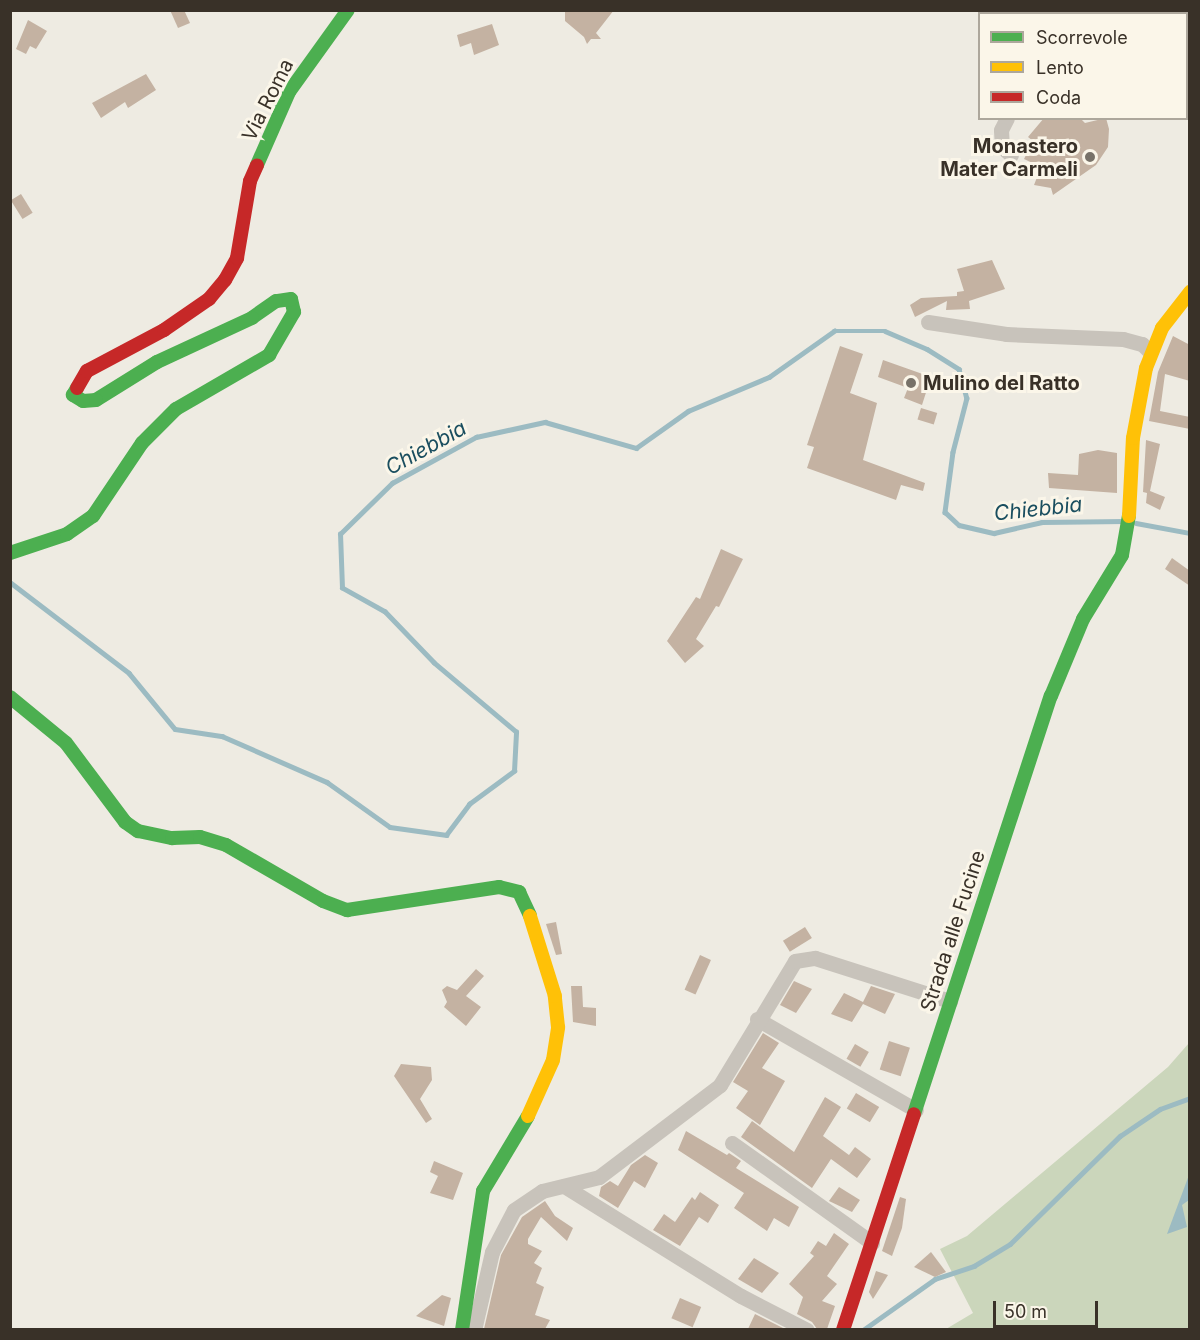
<!DOCTYPE html>
<style>
body{margin:0}
#map{position:relative;width:1200px;height:1340px;overflow:hidden;background:#eeebe2;font-family:Inter,sans-serif}
div>[style]{position:absolute}
.green>*{inset:0;background:#cbd6bb}
.water>*{inset:0;background:#9cbbc2}
.stream>*{height:4.5px;margin:-2.25px;padding:0 2.25px;transform-origin:2.25px;border-radius:2.25px;background:#9cbbc2}
.building>*{inset:0;background:#c4b2a2;transform-origin:0 0}
.street>*{height:15px;margin:-7.5px;padding:0 7.5px;transform-origin:7.5px;border-radius:7.5px;background:#c8c3bb}
.fast>*{height:14px;margin:-7px;padding:0 7px;transform-origin:7px;border-radius:7px;background:#4caf50}
.slow>*{height:14px;margin:-7px;padding:0 7px;transform-origin:7px;border-radius:7px;background:#ffc107}
.jam>*{height:14px;margin:-7px;padding:0 7px;transform-origin:7px;border-radius:7px;background:#c62828}
.dots>*{width:16px;height:16px;translate:-50% -50%;box-sizing:border-box;border:3px solid #fbf6e9;border-radius:50%}
span{translate:-50% -50%;white-space:nowrap;text-align:center;line-height:1.15;-webkit-text-stroke:6px #fbf6e9;paint-order:stroke}
.street-label{font-size:20px;color:#393128}
.poi-label{font-size:20px;color:#393128;font-weight:700}
.right{translate:-100% -50%;text-align:right}
.left{translate:0 -50%;text-align:left}
.water-label{font-size:21px;color:#1a4e5f;font-style:italic}
.frame{position:absolute;inset:0;border:12px solid #393128;pointer-events:none}
.legend{position:absolute;left:978px;top:12px;width:210px;height:108px;box-sizing:border-box;background:#fbf6e9;border:2px solid #ada79c;margin:0;padding:8px 10px;list-style:none;font-size:18px;color:#393128}
.legend li{display:flex;align-items:center;gap:12px;height:30px}
.legend b{width:30px;border:2px solid #ada79c}
.scale{position:absolute;left:993px;top:1301px;width:105px;height:27px;box-sizing:border-box;border:3px solid #393128;border-top:0;padding-left:8px;font-size:18px;line-height:21px;white-space:nowrap;color:#393128;-webkit-text-stroke:4px #fbf6e9;paint-order:stroke}
</style>
<div id="map">
<div class="green">
<div style="clip-path:polygon(1189px 1043px,1189px 1329px,946px 1329px,973px 1313px,940px 1249px,967px 1236px,1168px 1067px)"></div>
</div>
<div class="water">
<div style="clip-path:polygon(1189px 1175px,1189px 1200px,1182px 1205px,1187px 1227px,1167px 1234px)"></div>
</div>
<div class="stream">
<div style="left:1136px;top:523px;width:55px;rotate:10.5deg"></div>
<div style="left:10px;top:582px;width:150px;rotate:37.4deg"></div>
<div style="left:129px;top:673px;width:72px;rotate:50.6deg"></div>
<div style="left:175px;top:729px;width:48px;rotate:8.5deg"></div>
<div style="left:222px;top:736px;width:115px;rotate:23.7deg"></div>
<div style="left:327px;top:782px;width:77px;rotate:35.5deg"></div>
<div style="left:390px;top:827px;width:57px;rotate:8.1deg"></div>
<div style="left:446px;top:835px;width:39px;rotate:-53deg"></div>
<div style="left:469px;top:804px;width:56px;rotate:-36.3deg"></div>
<div style="left:514px;top:771px;width:39px;rotate:-87deg"></div>
<div style="left:516px;top:732px;width:107px;rotate:-139.9deg"></div>
<div style="left:434px;top:663px;width:71px;rotate:-133.9deg"></div>
<div style="left:385px;top:612px;width:49px;rotate:-150.8deg"></div>
<div style="left:342px;top:588px;width:54px;rotate:-92.1deg"></div>
<div style="left:340px;top:534px;width:73px;rotate:-44.4deg"></div>
<div style="left:392px;top:483px;width:96px;rotate:-28.7deg"></div>
<div style="left:476px;top:437px;width:71px;rotate:-12.3deg"></div>
<div style="left:545px;top:422px;width:95px;rotate:15.9deg"></div>
<div style="left:636px;top:448px;width:64px;rotate:-35.4deg"></div>
<div style="left:688px;top:411px;width:88px;rotate:-22.8deg"></div>
<div style="left:769px;top:377px;width:80px;rotate:-35.3deg"></div>
<div style="left:834px;top:331px;width:51px"></div>
<div style="left:885px;top:331px;width:46px;rotate:23.2deg"></div>
<div style="left:927px;top:349px;width:38px;rotate:32deg"></div>
<div style="left:959px;top:369px;width:30px;rotate:75deg"></div>
<div style="left:967px;top:398px;width:56px;rotate:104.5deg"></div>
<div style="left:953px;top:452px;width:61px;rotate:97.6deg"></div>
<div style="left:945px;top:512px;width:19px;rotate:43deg"></div>
<div style="left:959px;top:525px;width:36px;rotate:13deg"></div>
<div style="left:994px;top:533px;width:49px;rotate:-12.9deg"></div>
<div style="left:1042px;top:522px;width:82px;rotate:-0.7deg"></div>
<div style="left:863px;top:1330px;width:88px;rotate:-35.3deg"></div>
<div style="left:935px;top:1279px;width:41px;rotate:-18.4deg"></div>
<div style="left:974px;top:1266px;width:42px;rotate:-31.4deg"></div>
<div style="left:1010px;top:1244px;width:154px;rotate:-44.5deg"></div>
<div style="left:1120px;top:1136px;width:48px;rotate:-34deg"></div>
<div style="left:1160px;top:1109px;width:32px;rotate:-20deg"></div>
</div>
<div class="building">
<div style="clip-path:polygon(170px 10px,184px 10px,190px 23px,178px 28px)"></div>
<div style="clip-path:polygon(565px 10px,614px 10px,596px 33px,601px 39px,591px 39px,587px 44px,584px 37px,565px 21px)"></div>
<div style="clip-path:polygon(28px 20px,47px 31px,36px 49px,30px 46px,26px 54px,16px 49px)"></div>
<div style="clip-path:polygon(492px 24px,499px 45px,474px 55px,471px 43px,460px 47px,457px 35px)"></div>
<div style="clip-path:polygon(146px 74px,156px 90px,128px 108px,125px 102px,101px 118px,92px 103px)"></div>
<div style="clip-path:polygon(1044px 118px,1080px 118px,1085px 123px,1106px 118px,1109px 129px,1108px 147px,1096px 165px,1053px 195px,1051px 188px,1034px 185px,1041px 167px,1024px 159px,1033px 141px,1028px 137px)"></div>
<div style="left:21px;top:194px;width:22px;height:12px;rotate:58deg"></div>
<div style="clip-path:polygon(992px 260px,1005px 289px,969px 301px,970px 309px,946px 310px,947px 301px,915px 317px,910px 305px,921px 298px,957px 296px,957px 292px,964px 291px,957px 269px)"></div>
<div style="clip-path:polygon(1173px 336px,1190px 345px,1190px 381px,1165px 374px,1160px 411px,1190px 417px,1190px 429px,1149px 421px,1158px 372px)"></div>
<div style="clip-path:polygon(840px 346px,863px 354px,850px 393px,877px 403px,863px 460px,925px 483px,923px 491px,901px 485px,896px 500px,807px 468px,814px 447px,807px 445px)"></div>
<div style="clip-path:polygon(883px 360px,931px 377px,922px 405px,904px 398px,908px 388px,878px 377px)"></div>
<div style="left:921px;top:408px;width:17px;height:12px;rotate:17deg"></div>
<div style="clip-path:polygon(1146px 440px,1160px 444px,1150px 491px,1165px 497px,1160px 510px,1146px 503px,1147px 493px,1143px 492px)"></div>
<div style="clip-path:polygon(1098px 450px,1117px 453px,1117px 493px,1049px 488px,1048px 473px,1078px 475px,1079px 454px)"></div>
<div style="clip-path:polygon(721px 549px,743px 559px,719px 607px,716px 606px,696px 639px,704px 646px,685px 663px,667px 641px,696px 597px,700px 599px)"></div>
<div style="clip-path:polygon(1172px 558px,1190px 571px,1190px 586px,1165px 569px)"></div>
<div style="clip-path:polygon(556px 922px,562px 954px,556px 955px,546px 924px)"></div>
<div style="left:805px;top:927px;width:13px;height:26px;rotate:58deg"></div>
<div style="left:700px;top:955px;width:12px;height:38px;rotate:24deg"></div>
<div style="clip-path:polygon(476px 969px,484px 976px,466px 996px,481px 1007px,466px 1026px,444px 1007px,447px 1002px,442px 990px,447px 986px,457px 990px)"></div>
<div style="clip-path:polygon(794px 981px,812px 989px,796px 1013px,780px 1005px)"></div>
<div style="clip-path:polygon(571px 986px,582px 986px,583px 1007px,596px 1008px,596px 1026px,573px 1022px)"></div>
<div style="clip-path:polygon(871px 986px,895px 994px,885px 1014px,863px 1004px,852px 1022px,831px 1014px,844px 993px,863px 1002px)"></div>
<div style="clip-path:polygon(763px 1033px,779px 1043px,762px 1068px,785px 1081px,760px 1125px,736px 1108px,748px 1091px,733px 1082px)"></div>
<div style="left:889px;top:1041px;width:22px;height:30px;rotate:18deg"></div>
<div style="left:855px;top:1044px;width:16px;height:17px;rotate:30deg"></div>
<div style="clip-path:polygon(401px 1064px,431px 1067px,432px 1080px,420px 1099px,432px 1119px,426px 1123px,394px 1076px)"></div>
<div style="left:856px;top:1093px;width:27px;height:18px;rotate:31deg"></div>
<div style="clip-path:polygon(825px 1097px,841px 1107px,823px 1136px,849px 1155px,855px 1147px,871px 1159px,857px 1178px,831px 1159px,812px 1188px,741px 1137px,752px 1121px,794px 1152px)"></div>
<div style="clip-path:polygon(686px 1131px,727px 1155px,729px 1153px,741px 1161px,736px 1168px,799px 1207px,789px 1227px,774px 1218px,767px 1231px,734px 1208px,744px 1193px,678px 1150px)"></div>
<div style="clip-path:polygon(645px 1155px,658px 1163px,645px 1188px,634px 1181px,618px 1208px,599px 1196px,601px 1187px,610px 1181px,618px 1186px,631px 1165px)"></div>
<div style="clip-path:polygon(434px 1161px,463px 1173px,453px 1200px,430px 1193px,438px 1176px,430px 1172px)"></div>
<div style="clip-path:polygon(839px 1187px,860px 1200px,852px 1212px,829px 1201px)"></div>
<div style="clip-path:polygon(700px 1192px,719px 1205px,708px 1223px,699px 1217px,680px 1246px,653px 1230px,664px 1214px,675px 1222px,692px 1197px,695px 1200px)"></div>
<div style="clip-path:polygon(900px 1197px,906px 1199px,902px 1228px,892px 1256px,882px 1251px)"></div>
<div style="clip-path:polygon(545px 1201px,555px 1216px,573px 1228px,567px 1241px,541px 1217px,528px 1239px,528px 1244px,542px 1251px,534px 1263px,542px 1268px,536px 1283px,544px 1287px,535px 1315px,550px 1320px,545px 1329px,484px 1329px,501px 1255px,522px 1217px)"></div>
<div style="clip-path:polygon(834px 1233px,849px 1244px,827px 1276px,837px 1284px,822px 1301px,835px 1306px,827px 1329px,817px 1329px,812px 1322px,797px 1314px,803px 1297px,789px 1284px,814px 1256px,810px 1253px,818px 1241px,826px 1246px)"></div>
<div style="clip-path:polygon(931px 1252px,946px 1272px,935px 1277px,914px 1267px)"></div>
<div style="clip-path:polygon(754px 1258px,779px 1273px,762px 1293px,738px 1279px)"></div>
<div style="clip-path:polygon(876px 1271px,888px 1275px,873px 1299px,869px 1292px)"></div>
<div style="clip-path:polygon(442px 1295px,451px 1298px,444px 1326px,416px 1316px)"></div>
<div style="left:680px;top:1298px;width:23px;height:22px;rotate:23deg"></div>
<div style="clip-path:polygon(755px 1314px,785px 1329px,748px 1329px)"></div>
</div>
<div class="street">
<div style="left:1164px;top:14px;width:6px;rotate:-45deg"></div>
<div style="left:1007px;top:118px;width:13px;rotate:117deg"></div>
<div style="left:1001px;top:130px;width:17px;rotate:87deg"></div>
<div style="left:1002px;top:147px;width:12px;rotate:42deg"></div>
<div style="left:928px;top:322px;width:79px;rotate:8.7deg"></div>
<div style="left:1006px;top:334px;width:117px;rotate:2.4deg"></div>
<div style="left:1123px;top:339px;width:20px;rotate:15deg"></div>
<div style="left:1142px;top:344px;width:11px;rotate:45deg"></div>
<div style="left:757px;top:1019px;width:183px;rotate:29.8deg"></div>
<div style="left:732px;top:1143px;width:172px;rotate:35.5deg"></div>
<div style="left:564px;top:1186px;width:208px;rotate:31.9deg"></div>
<div style="left:741px;top:1296px;width:74px;rotate:27.3deg"></div>
<div style="left:474px;top:1330px;width:80px;rotate:-77deg"></div>
<div style="left:492px;top:1252px;width:47px;rotate:-62.4deg"></div>
<div style="left:514px;top:1210px;width:34px;rotate:-34deg"></div>
<div style="left:542px;top:1191px;width:59px;rotate:-13.8deg"></div>
<div style="left:599px;top:1177px;width:152px;rotate:-37.2deg"></div>
<div style="left:720px;top:1085px;width:145px;rotate:-58.8deg"></div>
<div style="left:795px;top:961px;width:20px;rotate:-9deg"></div>
<div style="left:815px;top:958px;width:142px;rotate:17.7deg"></div>
</div>
<div class="fast">
<div style="left:257px;top:165px;width:80px;rotate:-66.3deg"></div>
<div style="left:289px;top:92px;width:101px;rotate:-54.3deg"></div>
<div style="left:10px;top:553px;width:60px;rotate:-18.4deg"></div>
<div style="left:67px;top:534px;width:32px;rotate:-35deg"></div>
<div style="left:93px;top:516px;width:88px;rotate:-56.1deg"></div>
<div style="left:142px;top:443px;width:48px;rotate:-45deg"></div>
<div style="left:176px;top:409px;width:108px;rotate:-30.1deg"></div>
<div style="left:269px;top:355px;width:50px;rotate:-59.8deg"></div>
<div style="left:294px;top:312px;width:13px;rotate:-103deg"></div>
<div style="left:291px;top:299px;width:15px;rotate:172deg"></div>
<div style="left:276px;top:301px;width:29px;rotate:145deg"></div>
<div style="left:252px;top:318px;width:105px;rotate:155.1deg"></div>
<div style="left:157px;top:362px;width:72px;rotate:148.1deg"></div>
<div style="left:96px;top:400px;width:13px;rotate:176deg"></div>
<div style="left:83px;top:401px;width:12px;rotate:-149deg"></div>
<div style="left:73px;top:395px;width:8px;rotate:-60deg"></div>
<div style="left:10px;top:697px;width:72px;rotate:39.4deg"></div>
<div style="left:66px;top:743px;width:99px;rotate:53.2deg"></div>
<div style="left:125px;top:822px;width:16px;rotate:35deg"></div>
<div style="left:138px;top:831px;width:35px;rotate:12deg"></div>
<div style="left:172px;top:838px;width:28px;rotate:-2deg"></div>
<div style="left:200px;top:837px;width:27px;rotate:17deg"></div>
<div style="left:226px;top:845px;width:112px;rotate:30deg"></div>
<div style="left:323px;top:901px;width:26px;rotate:21deg"></div>
<div style="left:347px;top:910px;width:154px;rotate:-8.6deg"></div>
<div style="left:499px;top:887px;width:21px;rotate:14deg"></div>
<div style="left:519px;top:892px;width:26px;rotate:65deg"></div>
<div style="left:914px;top:1114px;width:440px;rotate:-71.9deg"></div>
<div style="left:1051px;top:696px;width:83px;rotate:-67.4deg"></div>
<div style="left:1083px;top:619px;width:75px;rotate:-58.6deg"></div>
<div style="left:1122px;top:555px;width:40px;rotate:-80deg"></div>
<div style="left:462px;top:1330px;width:141px;rotate:-81.4deg"></div>
<div style="left:483px;top:1191px;width:87px;rotate:-59deg"></div>
</div>
<div class="slow">
<div style="left:1129px;top:516px;width:78px;rotate:-87.1deg"></div>
<div style="left:1133px;top:438px;width:71px;rotate:-79.5deg"></div>
<div style="left:1146px;top:368px;width:43px;rotate:-68.2deg"></div>
<div style="left:1162px;top:328px;width:46px;rotate:-52.1deg"></div>
<div style="left:528px;top:1116px;width:61px;rotate:-65.9deg"></div>
<div style="left:553px;top:1060px;width:33px;rotate:-81deg"></div>
<div style="left:558px;top:1027px;width:31px;rotate:-96deg"></div>
<div style="left:555px;top:996px;width:84px;rotate:-107.4deg"></div>
</div>
<div class="jam">
<div style="left:77px;top:388px;width:20px;rotate:-60deg"></div>
<div style="left:87px;top:371px;width:87px;rotate:-28deg"></div>
<div style="left:164px;top:330px;width:55px;rotate:-34.6deg"></div>
<div style="left:209px;top:299px;width:25px;rotate:-50deg"></div>
<div style="left:225px;top:280px;width:25px;rotate:-61deg"></div>
<div style="left:237px;top:258px;width:78px;rotate:-80.4deg"></div>
<div style="left:250px;top:181px;width:17px;rotate:-66deg"></div>
<div style="left:843px;top:1330px;width:227px;rotate:-71.8deg"></div>
</div>
<div class="dots">
<div style="left:1090px;top:157px;background:#787269"></div>
<div style="left:911px;top:383px;background:#787269"></div>
</div>
<div class="street-label">
<span style="left:268px;top:100px;rotate:-63deg">Via Roma</span>
<span style="left:953px;top:931px;rotate:-72deg">Strada alle Fucine</span>
</div>
<div class="poi-label">
<span class="right" style="left:1078px;top:158px">Monastero<br>Mater Carmeli</span>
<span class="left" style="left:923px;top:383px">Mulino del Ratto</span>
</div>
<div class="water-label">
<span style="left:426px;top:448px;rotate:-29deg">Chiebbia</span>
<span style="left:1038px;top:509px;rotate:-6deg">Chiebbia</span>
</div>
<div class="frame"></div>
<ul class="legend">
<li><b style="height:8px;background:#4caf50"></b>Scorrevole</li>
<li><b style="height:8px;background:#ffc107"></b>Lento</li>
<li><b style="height:8px;background:#c62828"></b>Coda</li>
</ul>
<div class="scale">50 m</div>
</div>
